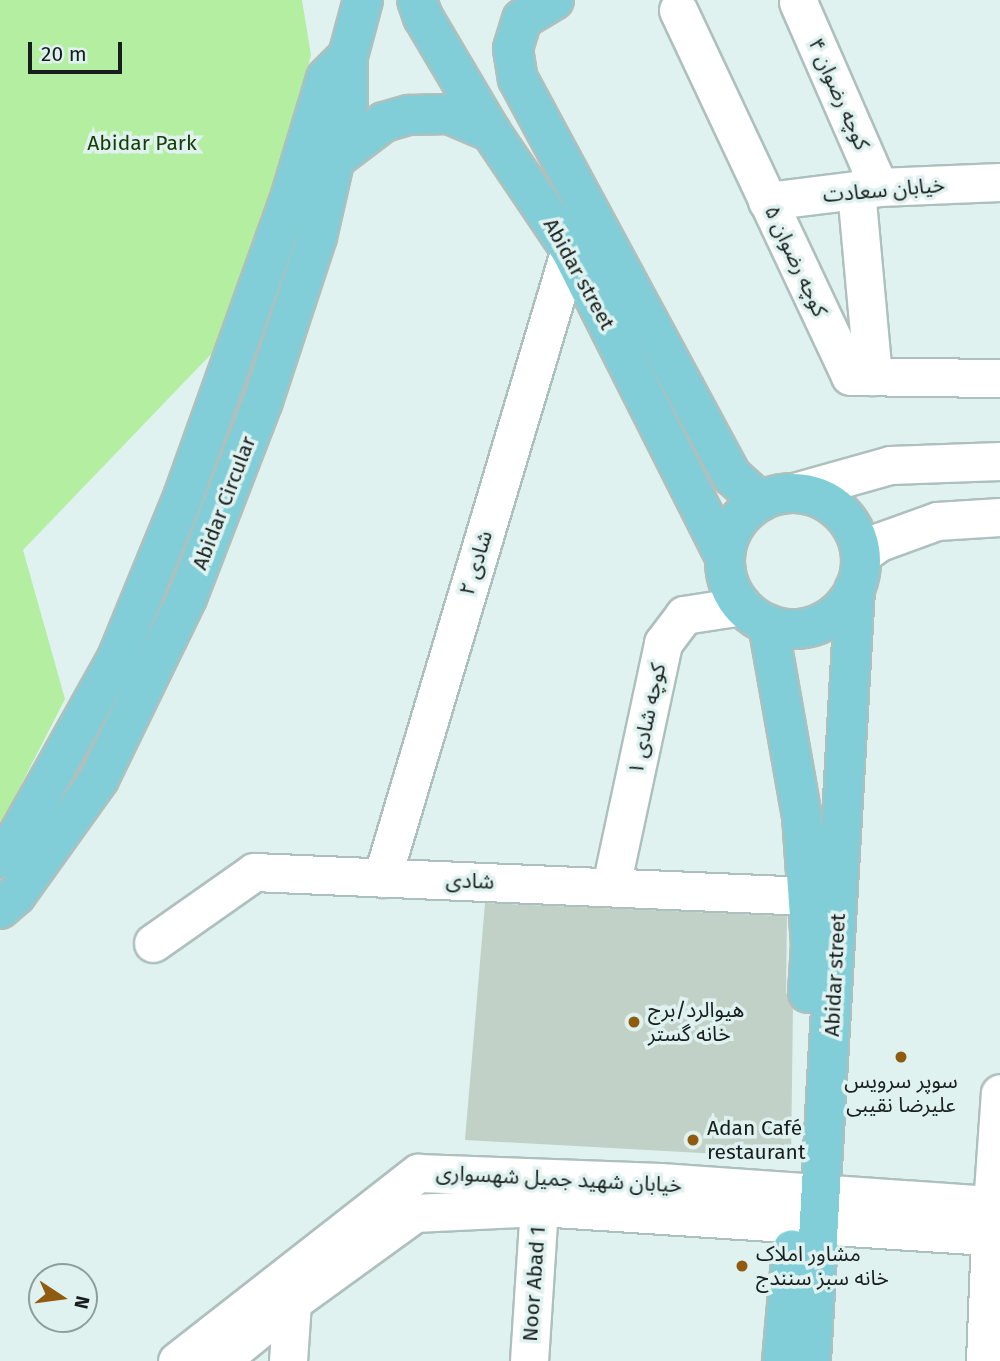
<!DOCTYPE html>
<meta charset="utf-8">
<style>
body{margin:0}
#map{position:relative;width:1000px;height:1361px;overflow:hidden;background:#dff2ef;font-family:"Fira Sans","Noto Sans Arabic",sans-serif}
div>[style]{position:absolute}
.green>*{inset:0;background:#b3eea1}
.building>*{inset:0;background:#c1d1c8}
.roads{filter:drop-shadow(2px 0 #aec0bd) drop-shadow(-2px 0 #aec0bd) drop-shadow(0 2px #aec0bd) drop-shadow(0 -2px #aec0bd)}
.minor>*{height:37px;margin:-18.5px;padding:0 18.5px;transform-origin:18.5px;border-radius:18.5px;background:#fff}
.major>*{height:38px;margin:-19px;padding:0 19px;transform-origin:19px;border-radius:19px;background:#81ced8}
.major>.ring{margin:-19px;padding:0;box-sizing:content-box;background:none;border:38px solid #81ced8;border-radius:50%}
.dots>*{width:19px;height:19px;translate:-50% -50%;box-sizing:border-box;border:4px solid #dff2ef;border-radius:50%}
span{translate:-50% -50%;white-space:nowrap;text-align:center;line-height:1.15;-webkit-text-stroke:7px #dff2ef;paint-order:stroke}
.street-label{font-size:21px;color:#171e1d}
.park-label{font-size:21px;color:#163d06}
.poi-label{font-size:21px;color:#171e1d}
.left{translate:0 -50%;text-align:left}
.north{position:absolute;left:28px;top:1263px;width:70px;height:70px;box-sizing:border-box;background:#dff2ef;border:2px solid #8f9d9b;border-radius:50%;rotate:103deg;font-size:19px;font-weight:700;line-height:28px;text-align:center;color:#171e1d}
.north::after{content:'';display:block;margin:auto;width:24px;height:32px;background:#905b0e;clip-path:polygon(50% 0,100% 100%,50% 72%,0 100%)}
.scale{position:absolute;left:28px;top:42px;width:94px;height:32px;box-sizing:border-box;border:4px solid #171e1d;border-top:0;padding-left:9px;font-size:21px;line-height:24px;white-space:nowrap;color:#171e1d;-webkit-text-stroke:5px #dff2ef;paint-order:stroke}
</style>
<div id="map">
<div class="green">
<div style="clip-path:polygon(0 0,302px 0,311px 55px,240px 324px,23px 550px,65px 699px,0 826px)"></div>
</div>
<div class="building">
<div style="clip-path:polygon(485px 903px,787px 916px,786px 992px,793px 1008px,791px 1158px,465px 1140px)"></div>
</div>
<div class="roads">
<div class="minor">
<div style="left:798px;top:2px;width:202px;rotate:66.4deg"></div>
<div style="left:678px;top:10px;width:404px;rotate:64.8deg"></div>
<div style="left:850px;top:376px;width:150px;rotate:0.8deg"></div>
<div style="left:856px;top:190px;width:187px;rotate:84.8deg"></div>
<div style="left:767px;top:201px;width:113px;rotate:-7.1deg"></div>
<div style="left:879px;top:187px;width:121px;rotate:-2.4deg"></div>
<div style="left:794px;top:492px;width:100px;rotate:-15.7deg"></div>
<div style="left:890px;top:465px;width:110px;rotate:-2.1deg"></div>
<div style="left:861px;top:555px;width:22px;rotate:-36deg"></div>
<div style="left:879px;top:542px;width:62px;rotate:-19.9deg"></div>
<div style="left:937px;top:521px;width:63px;rotate:-3.6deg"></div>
<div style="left:382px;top:878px;width:656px;rotate:-73.36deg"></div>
<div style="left:611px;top:886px;width:249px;rotate:-77.9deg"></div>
<div style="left:663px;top:643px;width:35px;rotate:-53deg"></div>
<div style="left:684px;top:615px;width:59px;rotate:-8.8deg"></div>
<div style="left:153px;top:943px;width:123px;rotate:-35.1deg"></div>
<div style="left:254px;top:872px;width:555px;rotate:2.48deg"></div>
<div style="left:992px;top:1206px;width:113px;rotate:-86deg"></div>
<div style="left:177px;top:1361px;width:306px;rotate:-38deg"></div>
<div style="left:418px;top:1173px;width:242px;rotate:2.1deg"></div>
<div style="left:660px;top:1182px;width:341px;rotate:4deg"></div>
<div style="left:220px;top:1361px;width:93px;rotate:-39.3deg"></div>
<div style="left:292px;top:1302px;width:152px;rotate:-35.9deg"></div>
<div style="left:415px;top:1213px;width:124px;rotate:-2.8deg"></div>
<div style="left:539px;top:1207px;width:462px;rotate:3.7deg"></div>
<div style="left:288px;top:1361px;width:59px;rotate:-86.1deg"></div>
<div style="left:529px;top:1361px;width:154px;rotate:-86.3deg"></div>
<div style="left:985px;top:1361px;width:124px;rotate:-87.7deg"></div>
</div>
<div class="major">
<div style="left:417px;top:0;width:18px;rotate:71deg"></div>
<div style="left:423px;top:17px;width:134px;rotate:59.4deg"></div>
<div style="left:491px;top:132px;width:141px;rotate:56deg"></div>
<div style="left:570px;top:249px;width:345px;rotate:63.3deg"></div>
<div style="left:554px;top:0;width:37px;rotate:149deg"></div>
<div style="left:522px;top:19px;width:31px;rotate:107deg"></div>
<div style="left:513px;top:49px;width:30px;rotate:81deg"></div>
<div style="left:518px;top:79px;width:451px;rotate:61.7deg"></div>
<div style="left:732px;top:476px;width:38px;rotate:42deg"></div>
<div style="left:335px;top:159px;width:61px;rotate:-37.1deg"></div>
<div style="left:384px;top:122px;width:26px;rotate:-16deg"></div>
<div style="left:409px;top:115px;width:40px;rotate:-1.4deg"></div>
<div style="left:449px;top:114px;width:46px;rotate:23.2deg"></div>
<div class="ring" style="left:725px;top:493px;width:98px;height:98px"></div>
<div style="left:768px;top:624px;width:195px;rotate:80deg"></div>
<div style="left:802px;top:816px;width:128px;rotate:86deg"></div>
<div style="left:811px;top:944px;width:49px;rotate:93.5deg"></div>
<div style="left:0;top:858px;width:17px;rotate:-45deg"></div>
<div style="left:12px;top:846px;width:215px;rotate:-60.8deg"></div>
<div style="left:117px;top:658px;width:174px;rotate:-67.7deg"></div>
<div style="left:183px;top:497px;width:321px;rotate:-70.3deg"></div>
<div style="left:291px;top:195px;width:122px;rotate:-73.3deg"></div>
<div style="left:326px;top:78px;width:31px;rotate:-45deg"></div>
<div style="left:0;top:909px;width:21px;rotate:-41deg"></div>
<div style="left:16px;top:895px;width:143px;rotate:-54.4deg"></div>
<div style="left:99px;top:779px;width:201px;rotate:-64.1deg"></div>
<div style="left:187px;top:598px;width:211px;rotate:-68.9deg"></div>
<div style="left:263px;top:401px;width:173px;rotate:-71.8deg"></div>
<div style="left:317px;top:237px;width:140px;rotate:-77.2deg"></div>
<div style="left:348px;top:100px;width:44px;rotate:-90deg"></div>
<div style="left:348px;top:56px;width:58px;rotate:-75deg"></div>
<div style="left:782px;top:1361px;width:112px;rotate:-84.9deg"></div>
<div style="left:811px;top:1361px;width:774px;rotate:-86.74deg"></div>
</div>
</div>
<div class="dots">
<div style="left:634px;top:1022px;background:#905b0e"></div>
<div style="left:901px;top:1057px;background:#905b0e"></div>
<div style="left:693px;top:1140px;background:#905b0e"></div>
<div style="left:742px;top:1266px;background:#905b0e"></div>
</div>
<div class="street-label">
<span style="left:839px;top:94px;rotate:66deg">کوچه رضوان ۴</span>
<span style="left:884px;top:190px;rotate:-5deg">خیابان سعادت</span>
<span style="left:796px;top:261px;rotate:65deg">کوچه رضوان ۵</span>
<span style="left:579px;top:274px;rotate:61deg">Abidar street</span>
<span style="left:224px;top:503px;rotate:-69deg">Abidar Circular</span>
<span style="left:476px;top:563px;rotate:-73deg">شادی ۲</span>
<span style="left:647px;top:719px;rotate:-78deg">کوچه شادی ۱</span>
<span style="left:470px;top:881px;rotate:2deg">شادی</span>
<span style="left:835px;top:975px;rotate:-87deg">Abidar street</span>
<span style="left:559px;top:1179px;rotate:3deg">خیابان شهید جمیل شهسواری</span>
<span style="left:534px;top:1284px;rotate:-86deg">Noor Abad 1</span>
</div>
<div class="park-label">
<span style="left:142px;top:143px">Abidar Park</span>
</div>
<div class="poi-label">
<span class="left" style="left:648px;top:1022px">هیوالرد/برج<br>خانه گستر</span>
<span style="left:901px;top:1093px">سوپر سرویس<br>علیرضا نقیبی</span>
<span class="left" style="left:707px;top:1140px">Adan Café<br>restaurant</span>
<span class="left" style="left:756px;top:1266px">مشاور املاک<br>خانه سبز سنندج</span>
</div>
<div class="north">N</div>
<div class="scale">20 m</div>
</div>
